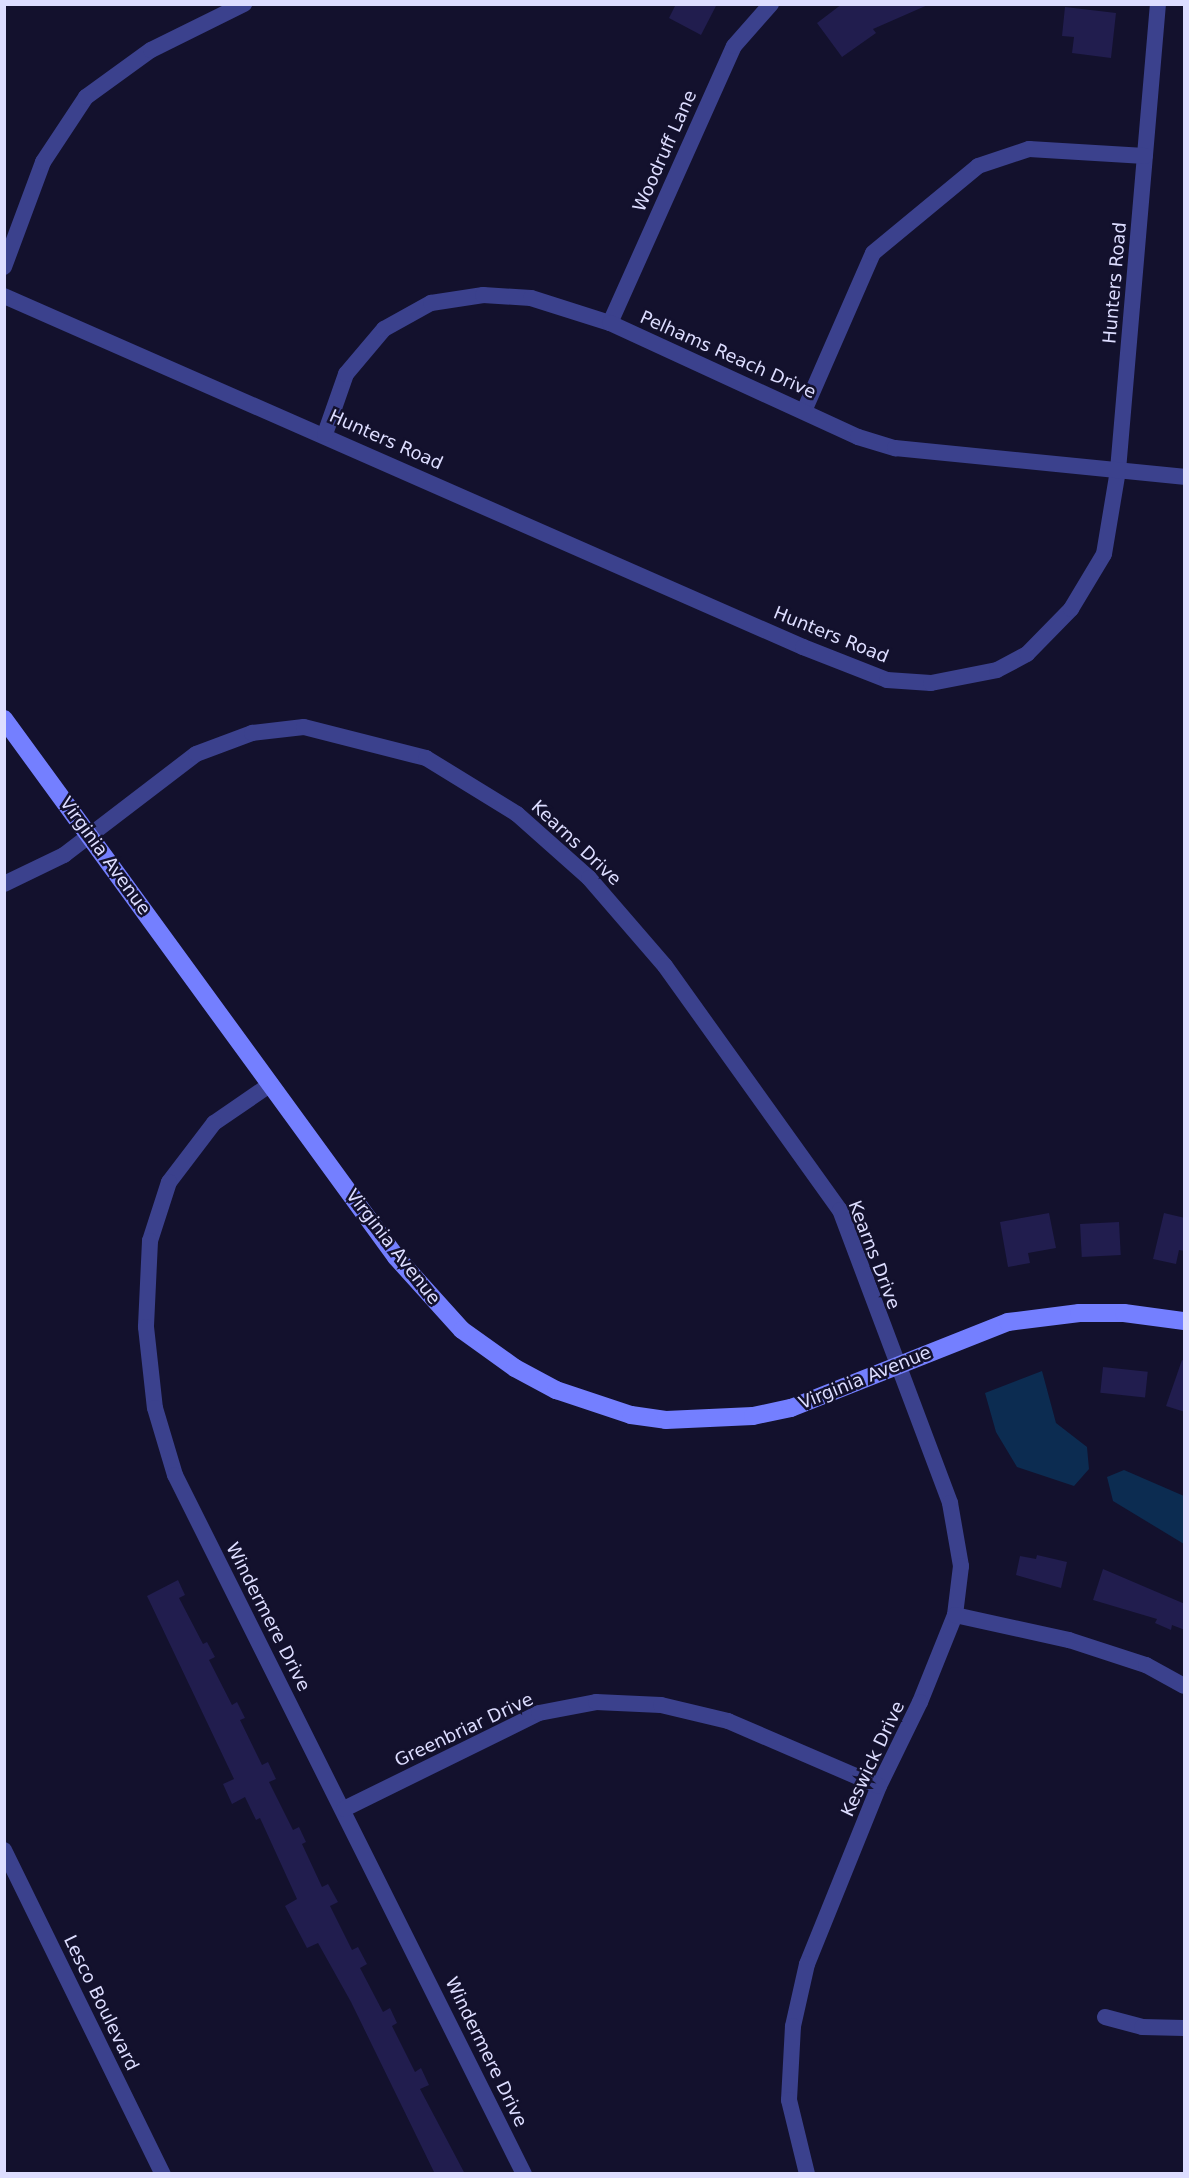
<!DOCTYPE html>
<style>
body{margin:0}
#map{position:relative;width:1189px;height:2178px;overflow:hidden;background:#13112d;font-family:"DejaVu Sans",sans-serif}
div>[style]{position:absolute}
.water>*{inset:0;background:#0c2c51}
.building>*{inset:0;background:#211d4e;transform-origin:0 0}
.street>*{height:16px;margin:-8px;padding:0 8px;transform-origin:8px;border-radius:8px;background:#3b418d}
.secondary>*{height:18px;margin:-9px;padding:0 9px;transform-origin:9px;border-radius:9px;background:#747fff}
span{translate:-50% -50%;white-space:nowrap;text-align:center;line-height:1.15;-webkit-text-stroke:5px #13112d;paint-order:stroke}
.street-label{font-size:18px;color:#ddf}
.frame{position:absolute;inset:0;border:6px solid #ddf;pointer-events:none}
</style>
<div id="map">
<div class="water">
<div style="clip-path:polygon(1042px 1371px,1056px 1423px,1087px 1447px,1089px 1469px,1074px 1486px,1017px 1467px,996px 1432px,985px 1393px)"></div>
<div style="clip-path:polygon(1124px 1470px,1184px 1496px,1184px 1544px,1113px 1501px,1107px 1477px)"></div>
</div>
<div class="building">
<div style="clip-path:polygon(676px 4px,717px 4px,701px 35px,669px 18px)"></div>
<div style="clip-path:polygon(842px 4px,930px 4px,873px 29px,876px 33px,842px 57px,817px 23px)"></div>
<div style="clip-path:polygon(1065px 7px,1116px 13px,1111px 58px,1072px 53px,1074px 37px,1062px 36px)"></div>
<div style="clip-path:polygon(1049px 1213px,1056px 1248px,1028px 1253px,1030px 1263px,1008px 1267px,1000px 1222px)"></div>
<div style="clip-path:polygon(1164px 1213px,1185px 1218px,1185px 1251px,1179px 1250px,1176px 1264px,1153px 1259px)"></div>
<div style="left:1119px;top:1222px;width:33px;height:39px;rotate:87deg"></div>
<div style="clip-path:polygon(1182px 1360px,1185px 1361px,1185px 1412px,1166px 1406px)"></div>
<div style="left:1103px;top:1367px;width:45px;height:26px;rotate:6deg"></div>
<div style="clip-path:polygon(1037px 1555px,1067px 1562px,1061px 1588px,1016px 1575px,1020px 1556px,1036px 1559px)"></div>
<div style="clip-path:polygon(1103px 1569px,1185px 1604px,1185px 1630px,1172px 1625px,1171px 1630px,1155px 1623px,1157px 1619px,1093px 1600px)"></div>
<div style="clip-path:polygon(178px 1580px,185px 1595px,179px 1598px,203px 1644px,207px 1642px,215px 1657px,209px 1660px,232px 1705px,237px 1702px,245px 1718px,240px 1720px,262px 1765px,268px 1762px,276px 1779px,269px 1782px,293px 1830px,299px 1827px,306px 1842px,302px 1844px,322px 1887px,328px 1884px,338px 1902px,330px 1906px,352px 1950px,358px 1947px,367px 1964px,360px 1968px,383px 2012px,390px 2008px,397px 2023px,392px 2026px,415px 2072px,421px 2068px,429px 2085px,420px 2089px,465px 2174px,435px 2174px,351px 2002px,318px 1943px,307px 1948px,285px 1906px,297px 1899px,260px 1818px,256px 1820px,245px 1797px,232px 1804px,223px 1784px,234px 1779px,147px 1596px)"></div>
</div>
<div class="street">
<div style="left:4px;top:267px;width:112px;rotate:-69.6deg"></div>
<div style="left:43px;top:162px;width:78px;rotate:-56.5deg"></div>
<div style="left:86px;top:97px;width:80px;rotate:-35.9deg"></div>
<div style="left:151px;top:50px;width:104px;rotate:-26.3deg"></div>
<div style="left:4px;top:296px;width:873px;rotate:23.72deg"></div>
<div style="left:803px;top:647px;width:90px;rotate:21.4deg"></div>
<div style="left:887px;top:680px;width:44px;rotate:3.9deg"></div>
<div style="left:931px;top:683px;width:67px;rotate:-11.1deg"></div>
<div style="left:997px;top:670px;width:34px;rotate:-28deg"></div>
<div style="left:1027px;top:654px;width:63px;rotate:-45.6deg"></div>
<div style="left:1071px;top:609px;width:64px;rotate:-59deg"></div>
<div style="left:1104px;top:554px;width:85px;rotate:-80.5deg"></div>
<div style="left:1118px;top:470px;width:468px;rotate:-85.1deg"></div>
<div style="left:610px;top:323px;width:303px;rotate:-65.9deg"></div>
<div style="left:734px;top:46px;width:56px;rotate:-48.6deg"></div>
<div style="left:804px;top:411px;width:172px;rotate:-66.4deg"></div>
<div style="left:873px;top:253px;width:136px;rotate:-39.6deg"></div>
<div style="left:978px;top:166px;width:54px;rotate:-18.4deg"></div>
<div style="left:1029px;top:149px;width:116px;rotate:3.5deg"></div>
<div style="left:325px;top:434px;width:64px;rotate:-70.7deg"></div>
<div style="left:346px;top:374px;width:59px;rotate:-49.8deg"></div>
<div style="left:384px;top:329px;width:54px;rotate:-29deg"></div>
<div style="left:431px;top:303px;width:53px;rotate:-8.7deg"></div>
<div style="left:483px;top:295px;width:48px;rotate:3.6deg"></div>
<div style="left:531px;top:298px;width:83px;rotate:17.6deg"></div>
<div style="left:610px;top:323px;width:273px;rotate:24.7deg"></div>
<div style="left:858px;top:437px;width:39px;rotate:17deg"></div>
<div style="left:895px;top:448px;width:290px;rotate:5.7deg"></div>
<div style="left:4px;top:884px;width:67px;rotate:-25.8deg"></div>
<div style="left:64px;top:855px;width:166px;rotate:-37.4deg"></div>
<div style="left:196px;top:754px;width:60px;rotate:-20.6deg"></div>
<div style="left:252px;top:733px;width:52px;rotate:-6.6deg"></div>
<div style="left:304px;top:727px;width:126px;rotate:14.3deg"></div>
<div style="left:426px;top:758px;width:107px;rotate:31.6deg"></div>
<div style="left:517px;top:814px;width:96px;rotate:41.6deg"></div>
<div style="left:589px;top:878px;width:116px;rotate:49.2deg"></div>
<div style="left:665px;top:966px;width:300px;rotate:54.4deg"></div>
<div style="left:840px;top:1210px;width:313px;rotate:69.4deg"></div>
<div style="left:950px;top:1503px;width:64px;rotate:80.1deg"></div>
<div style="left:961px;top:1566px;width:49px;rotate:97deg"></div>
<div style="left:955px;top:1615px;width:94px;rotate:111.9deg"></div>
<div style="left:920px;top:1702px;width:93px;rotate:116deg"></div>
<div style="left:879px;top:1786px;width:192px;rotate:112deg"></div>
<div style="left:807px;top:1964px;width:64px;rotate:102.7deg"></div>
<div style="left:793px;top:2026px;width:74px;rotate:93.1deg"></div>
<div style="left:789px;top:2100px;width:76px;rotate:76.3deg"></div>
<div style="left:271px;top:1084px;width:69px;rotate:145.6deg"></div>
<div style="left:214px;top:1123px;width:74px;rotate:127.3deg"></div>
<div style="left:169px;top:1182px;width:62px;rotate:107.9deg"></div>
<div style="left:150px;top:1241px;width:86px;rotate:92.7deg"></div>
<div style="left:146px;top:1327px;width:81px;rotate:83.7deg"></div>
<div style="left:155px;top:1408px;width:70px;rotate:73.4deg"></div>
<div style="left:175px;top:1475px;width:781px;rotate:63.47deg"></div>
<div style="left:955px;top:1615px;width:117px;rotate:12.4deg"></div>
<div style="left:1069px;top:1640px;width:81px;rotate:18deg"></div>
<div style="left:1146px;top:1665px;width:43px;rotate:28.9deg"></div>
<div style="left:344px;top:1809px;width:217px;rotate:-26.2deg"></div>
<div style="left:539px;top:1713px;width:58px;rotate:-10.9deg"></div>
<div style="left:596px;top:1702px;width:65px;rotate:2.6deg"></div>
<div style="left:661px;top:1705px;width:69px;rotate:13.4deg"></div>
<div style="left:728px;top:1721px;width:164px;rotate:23.3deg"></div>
<div style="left:4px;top:1850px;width:361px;rotate:63.9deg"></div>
<div style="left:1105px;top:2017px;width:38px;rotate:15deg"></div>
<div style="left:1142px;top:2027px;width:42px;rotate:1.4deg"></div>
</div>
<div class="secondary">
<div style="left:4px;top:719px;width:666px;rotate:53.92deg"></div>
<div style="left:396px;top:1257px;width:98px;rotate:47.9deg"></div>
<div style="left:462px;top:1330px;width:65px;rotate:35.6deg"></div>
<div style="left:515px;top:1368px;width:47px;rotate:28.2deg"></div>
<div style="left:556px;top:1390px;width:79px;rotate:18.4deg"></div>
<div style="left:631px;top:1415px;width:35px;rotate:8deg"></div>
<div style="left:666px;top:1420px;width:87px;rotate:-2.6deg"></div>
<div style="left:753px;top:1416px;width:39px;rotate:-12deg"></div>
<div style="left:791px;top:1408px;width:233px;rotate:-21.6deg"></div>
<div style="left:1008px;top:1322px;width:72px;rotate:-7.2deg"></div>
<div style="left:1079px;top:1313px;width:45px"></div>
<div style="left:1124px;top:1313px;width:61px;rotate:7.6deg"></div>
</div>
<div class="street-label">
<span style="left:665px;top:151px;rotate:-66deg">Woodruff Lane</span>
<span style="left:1115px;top:283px;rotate:-85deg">Hunters Road</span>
<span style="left:728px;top:355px;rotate:24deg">Pelhams Reach Drive</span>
<span style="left:386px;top:440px;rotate:24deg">Hunters Road</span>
<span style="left:831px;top:635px;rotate:22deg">Hunters Road</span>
<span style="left:576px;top:843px;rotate:43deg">Kearns Drive</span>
<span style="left:105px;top:856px;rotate:54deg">Virginia Avenue</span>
<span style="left:393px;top:1247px;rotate:52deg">Virginia Avenue</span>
<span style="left:874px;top:1255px;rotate:69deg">Kearns Drive</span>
<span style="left:865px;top:1378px;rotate:-22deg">Virginia Avenue</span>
<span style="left:268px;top:1617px;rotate:63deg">Windermere Drive</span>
<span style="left:464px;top:1730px;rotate:-25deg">Greenbriar Drive</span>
<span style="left:873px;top:1759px;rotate:-65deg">Keswick Drive</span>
<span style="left:101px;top:2003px;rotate:64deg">Lesco Boulevard</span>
<span style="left:486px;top:2052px;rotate:64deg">Windermere Drive</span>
</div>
<div class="frame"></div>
</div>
